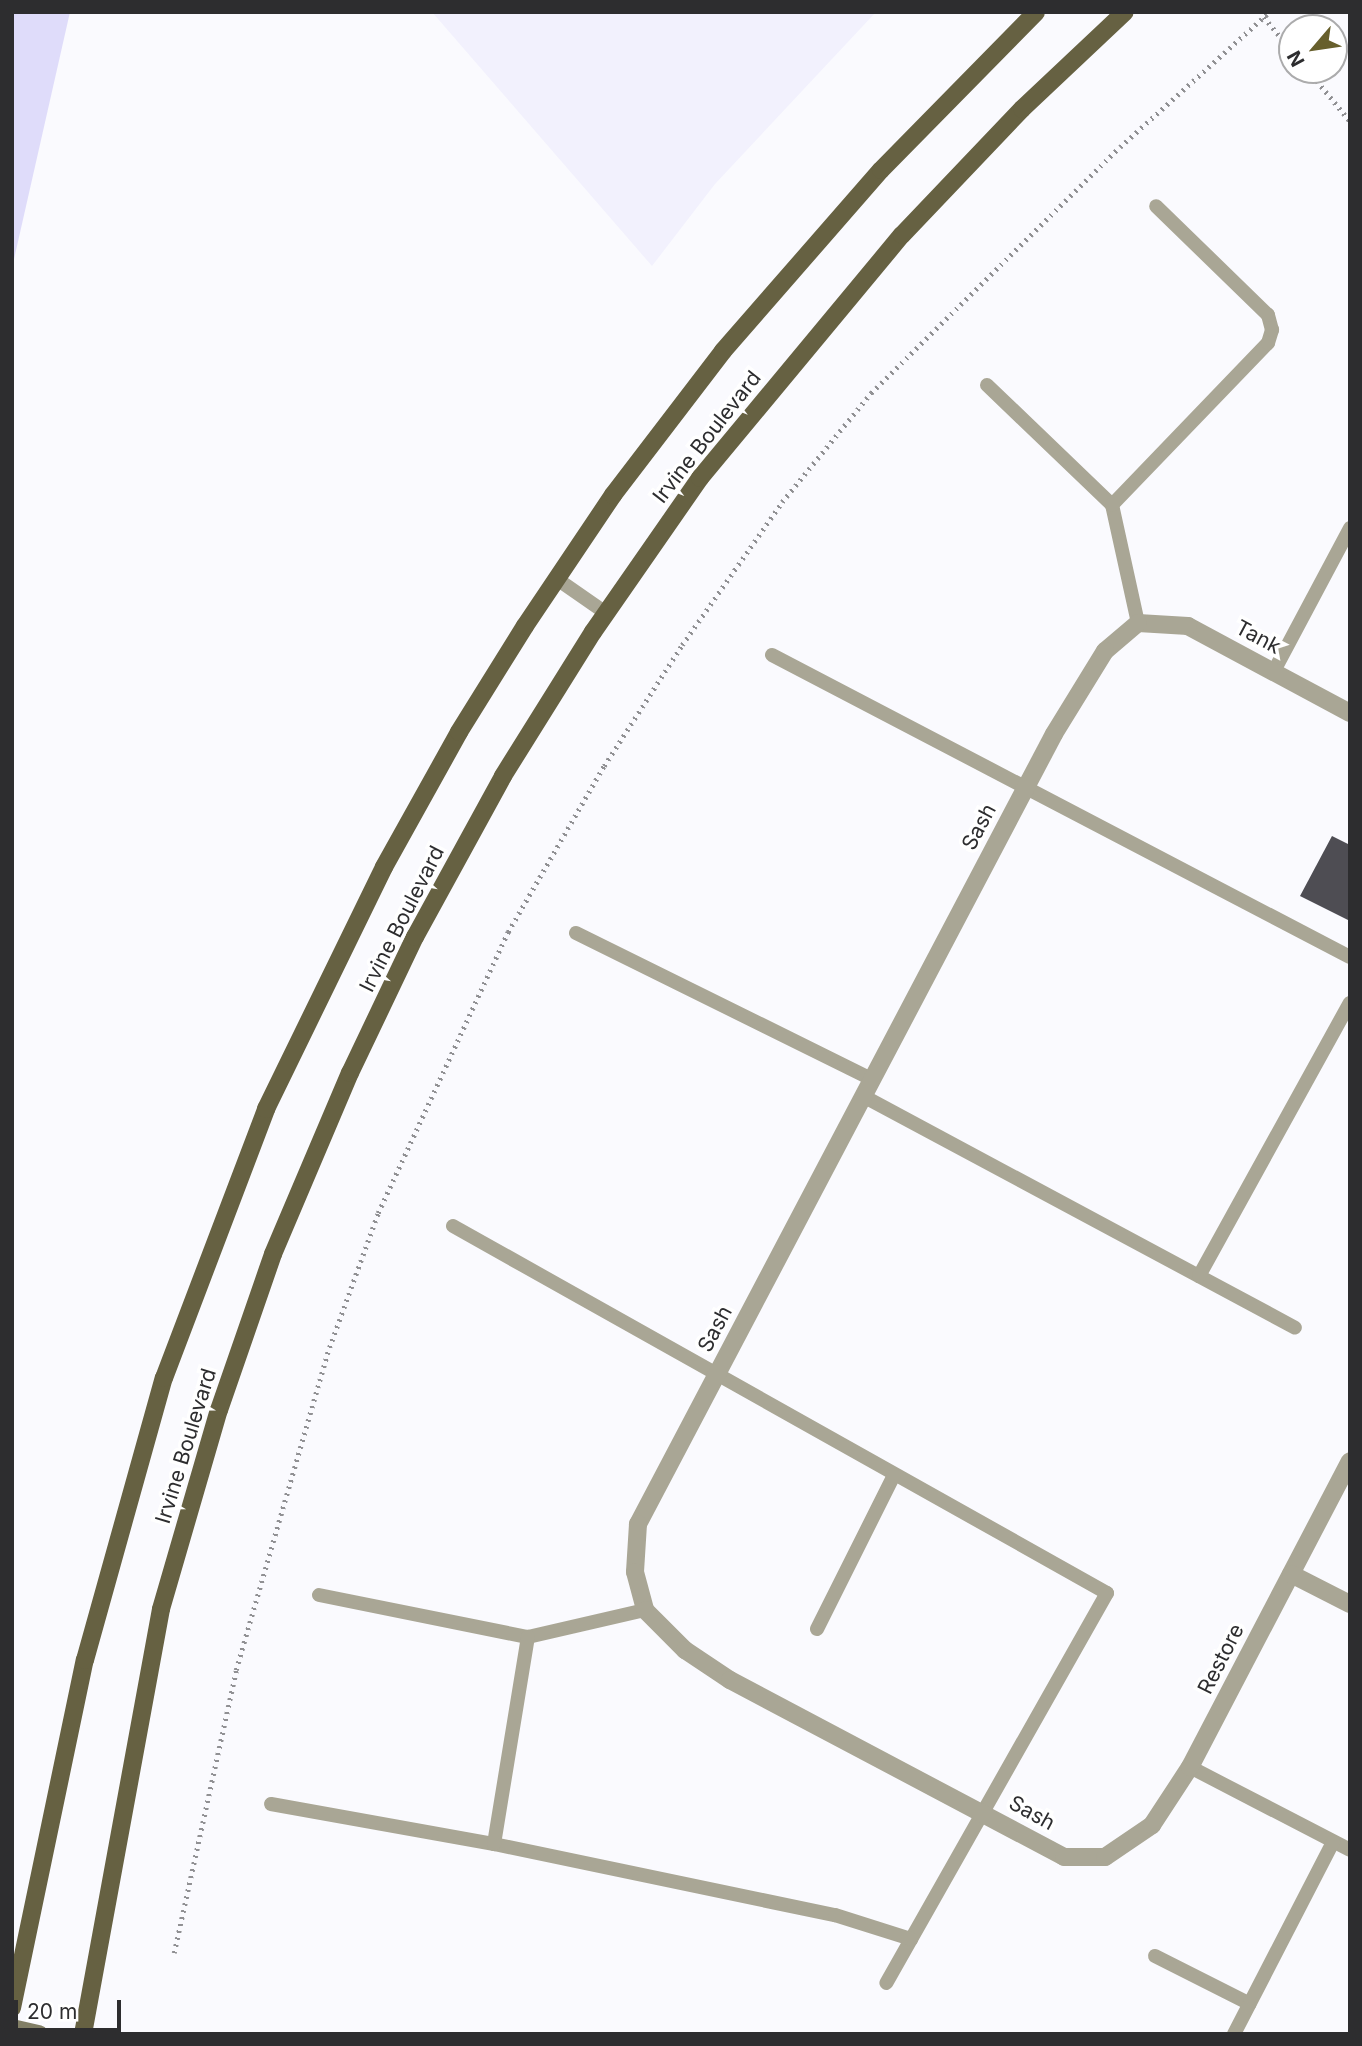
<!DOCTYPE html>
<style>
body{margin:0}
#map{position:relative;width:1362px;height:2046px;overflow:hidden;background:#fafafe;font-family:Inter,sans-serif}
div>[style]{position:absolute}
.built>*{inset:0;background:#f2f1fd}
.green>*{inset:0;background:#dfdcfa}
.building>*{inset:0;background:#4e4d53}
.path>*{height:4.5px;margin-top:-2.25px;transform-origin:0;background:repeating-linear-gradient(90deg,#909093 0 2px,transparent 0 7px)}
.lane>*{height:14px;margin:-7px;padding:0 7px;transform-origin:7px;border-radius:7px;background:#a9a695}
.street>*{height:18px;margin:-9px;padding:0 9px;transform-origin:9px;border-radius:9px;background:#a9a695}
.secondary>*{height:18px;margin:-9px;padding:0 9px;transform-origin:9px;border-radius:9px;background:#817e65}
.primary>*{height:18px;margin:-9px;padding:0 9px;transform-origin:9px;border-radius:9px;background:#666142}
span{translate:-50% -50%;white-space:nowrap;text-align:center;line-height:1.15;-webkit-text-stroke:7px #fff;paint-order:stroke}
.street-label{font-size:21px;color:#2d2d2f}
.frame{position:absolute;inset:0;border:14px solid #2d2d2f;pointer-events:none}
.north{position:absolute;left:1278px;top:14px;width:70px;height:70px;box-sizing:border-box;background:#fff;border:2px solid #ababac;border-radius:50%;rotate:241deg;font-size:19px;font-weight:700;line-height:28px;text-align:center;color:#2d2d2f}
.north::after{content:'';display:block;margin:auto;width:24px;height:32px;background:#675f2c;clip-path:polygon(50% 0,100% 100%,50% 72%,0 100%)}
.scale{position:absolute;left:14px;top:2000px;width:107px;height:32px;box-sizing:border-box;border:4px solid #2d2d2f;border-top:0;padding-left:9px;font-size:21px;line-height:24px;white-space:nowrap;color:#2d2d2f;-webkit-text-stroke:5px #fff;paint-order:stroke}
</style>
<div id="map">
<div class="built">
<div style="clip-path:polygon(432px 12px,876px 12px,715px 184px,652px 266px)"></div>
</div>
<div class="green">
<div style="clip-path:polygon(12px 12px,70px 12px,12px 268px)"></div>
</div>
<div class="building">
<div style="clip-path:polygon(1332px 836px,1350px 845px,1350px 921px,1300px 896px)"></div>
</div>
<div class="path">
<div style="left:1264px;top:17px;width:44px;rotate:50.5deg"></div>
<div style="left:1308px;top:70px;width:66px;rotate:50.5deg"></div>
<div style="left:174px;top:1953px;width:290px;rotate:-77.6deg"></div>
<div style="left:236px;top:1670px;width:329px;rotate:-73.9deg"></div>
<div style="left:327px;top:1354px;width:150px;rotate:-70.1deg"></div>
<div style="left:378px;top:1213px;width:310px;rotate:-65.2deg"></div>
<div style="left:508px;top:932px;width:192px;rotate:-60deg"></div>
<div style="left:604px;top:766px;width:144px;rotate:-57.2deg"></div>
<div style="left:682px;top:645px;width:174px;rotate:-55deg"></div>
<div style="left:782px;top:502px;width:141px;rotate:-50.8deg"></div>
<div style="left:871px;top:393px;width:350px;rotate:-44.7deg"></div>
<div style="left:1120px;top:147px;width:198px;rotate:-42.1deg"></div>
</div>
<div class="lane">
<div style="left:987px;top:385px;width:173px;rotate:43.8deg"></div>
<div style="left:557px;top:579px;width:60px;rotate:34.8deg"></div>
<div style="left:1138px;top:623px;width:121px;rotate:-102.4deg"></div>
<div style="left:1112px;top:505px;width:225px;rotate:-46.1deg"></div>
<div style="left:1268px;top:343px;width:14px;rotate:-73deg"></div>
<div style="left:1272px;top:330px;width:16px;rotate:-105deg"></div>
<div style="left:1268px;top:315px;width:156px;rotate:-135.8deg"></div>
<div style="left:772px;top:655px;width:652px;rotate:27.59deg"></div>
<div style="left:1274px;top:671px;width:162px;rotate:-62deg"></div>
<div style="left:576px;top:933px;width:330px;rotate:26.3deg"></div>
<div style="left:863px;top:1096px;width:490px;rotate:28.2deg"></div>
<div style="left:453px;top:1226px;width:750px;rotate:29.3deg"></div>
<div style="left:1107px;top:1593px;width:448px;rotate:119.5deg"></div>
<div style="left:1199px;top:1276px;width:312px;rotate:-61.1deg"></div>
<div style="left:319px;top:1595px;width:213px;rotate:11.4deg"></div>
<div style="left:528px;top:1637px;width:120px;rotate:-13deg"></div>
<div style="left:817px;top:1629px;width:172px;rotate:-63.4deg"></div>
<div style="left:1190px;top:1767px;width:180px;rotate:27.4deg"></div>
<div style="left:271px;top:1804px;width:227px;rotate:10.2deg"></div>
<div style="left:494px;top:1844px;width:348px;rotate:11.8deg"></div>
<div style="left:835px;top:1915px;width:80px;rotate:17.5deg"></div>
<div style="left:494px;top:1844px;width:210px;rotate:-80.7deg"></div>
<div style="left:1155px;top:1956px;width:106px;rotate:26.8deg"></div>
<div style="left:1234px;top:2034px;width:216px;rotate:-62.7deg"></div>
</div>
<div class="street">
<div style="left:1350px;top:713px;width:184px;rotate:-151.8deg"></div>
<div style="left:1188px;top:626px;width:50px;rotate:-176.6deg"></div>
<div style="left:1138px;top:623px;width:43px;rotate:139.7deg"></div>
<div style="left:1105px;top:651px;width:97px;rotate:121.6deg"></div>
<div style="left:1054px;top:734px;width:893px;rotate:117.77deg"></div>
<div style="left:638px;top:1524px;width:48px;rotate:93.6deg"></div>
<div style="left:635px;top:1572px;width:39px;rotate:75deg"></div>
<div style="left:645px;top:1610px;width:57px;rotate:45deg"></div>
<div style="left:685px;top:1650px;width:54px;rotate:33.7deg"></div>
<div style="left:730px;top:1680px;width:378px;rotate:27.9deg"></div>
<div style="left:1064px;top:1857px;width:41px"></div>
<div style="left:1105px;top:1857px;width:57px;rotate:-34.2deg"></div>
<div style="left:1152px;top:1825px;width:69px;rotate:-56.8deg"></div>
<div style="left:1190px;top:1767px;width:345px;rotate:-62.4deg"></div>
<div style="left:1291px;top:1574px;width:66px;rotate:27deg"></div>
</div>
<div class="secondary">
<div style="left:12px;top:2028px;width:28px;rotate:13deg"></div>
</div>
<div class="primary">
<div style="left:12px;top:2008px;width:356px;rotate:-78.2deg"></div>
<div style="left:85px;top:1660px;width:293px;rotate:-74.4deg"></div>
<div style="left:164px;top:1378px;width:288px;rotate:-69.2deg"></div>
<div style="left:266px;top:1109px;width:269px;rotate:-64deg"></div>
<div style="left:384px;top:867px;width:154px;rotate:-60.9deg"></div>
<div style="left:459px;top:732px;width:125px;rotate:-58.1deg"></div>
<div style="left:525px;top:626px;width:158px;rotate:-56.1deg"></div>
<div style="left:613px;top:495px;width:181px;rotate:-52.6deg"></div>
<div style="left:723px;top:351px;width:240px;rotate:-48.9deg"></div>
<div style="left:881px;top:170px;width:221px;rotate:-45.5deg"></div>
<div style="left:83px;top:2034px;width:432px;rotate:-79.6deg"></div>
<div style="left:161px;top:1609px;width:207px;rotate:-73.8deg"></div>
<div style="left:219px;top:1410px;width:165px;rotate:-70.9deg"></div>
<div style="left:273px;top:1254px;width:197px;rotate:-67deg"></div>
<div style="left:350px;top:1073px;width:151px;rotate:-64.5deg"></div>
<div style="left:415px;top:937px;width:183px;rotate:-61.3deg"></div>
<div style="left:503px;top:776px;width:170px;rotate:-58deg"></div>
<div style="left:593px;top:632px;width:188px;rotate:-55.2deg"></div>
<div style="left:700px;top:478px;width:316px;rotate:-50.3deg"></div>
<div style="left:902px;top:235px;width:174px;rotate:-46.4deg"></div>
<div style="left:1022px;top:109px;width:141px;rotate:-43.3deg"></div>
</div>
<div class="street-label">
<span style="left:707px;top:437px;rotate:-52deg">Irvine Boulevard</span>
<span style="left:1258px;top:637px;rotate:28deg">Tank</span>
<span style="left:979px;top:827px;rotate:-62deg">Sash</span>
<span style="left:402px;top:919px;rotate:-63deg">Irvine Boulevard</span>
<span style="left:715px;top:1329px;rotate:-62deg">Sash</span>
<span style="left:186px;top:1446px;rotate:-73deg">Irvine Boulevard</span>
<span style="left:1221px;top:1659px;rotate:-63deg">Restore</span>
<span style="left:1032px;top:1813px;rotate:29deg">Sash</span>
</div>
<div class="frame"></div>
<div class="north">N</div>
<div class="scale">20 m</div>
</div>
